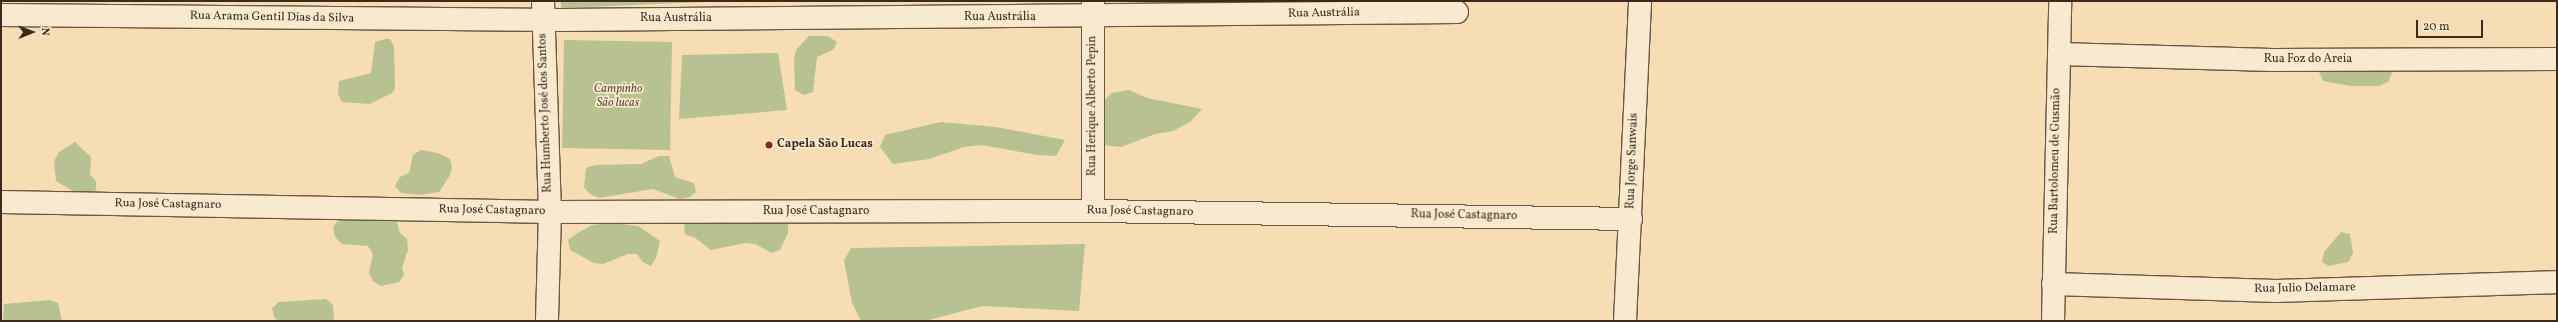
<!DOCTYPE html>
<meta charset="utf-8">
<style>
body{margin:0}
#map{position:relative;width:2558px;height:322px;overflow:hidden;background:#f6ddb3;font-family:Vollkorn,serif}
div>[style]{position:absolute}
.green>*{inset:0;background:#b7c290;transform-origin:0 0}
.roads{filter:drop-shadow(1px 0 #6a5842) drop-shadow(-1px 0 #6a5842) drop-shadow(0 1px #6a5842) drop-shadow(0 -1px #6a5842)}
.minor>*{height:22px;margin:-11px;padding:0 11px;transform-origin:11px;border-radius:11px;background:#f9e9ce}
.dots>*{width:11px;height:11px;translate:-50% -50%;box-sizing:border-box;border:2px solid #f9e9ce;border-radius:50%}
span{translate:-50% -50%;white-space:nowrap;text-align:center;line-height:1.15;-webkit-text-stroke:3.5px #f9e9ce;paint-order:stroke}
.street-label{font-size:12px;color:#3c2b1c}
.park-label{font-size:12px;color:#5b5139;font-style:italic}
.poi-label{font-size:12px;color:#3c2b1c;font-weight:700}
.left{translate:0 -50%;text-align:left}
.frame{position:absolute;inset:0;border:2px solid #3c2b1c;pointer-events:none}
.north{position:absolute;left:12px;top:12px;width:40px;height:40px;-webkit-text-stroke:3px #f9e9ce;paint-order:stroke;rotate:89deg;font-size:11px;font-weight:700;line-height:16px;text-align:center;color:#3c2b1c}
.north::after{content:'';display:block;margin:auto;width:14px;height:18px;background:#3c2b1c;clip-path:polygon(50% 0,100% 100%,50% 72%,0 100%)}
.scale{position:absolute;left:2416px;top:20px;width:67px;height:18px;box-sizing:border-box;border:2px solid #3c2b1c;border-top:0;padding-left:5px;font-size:12px;line-height:14px;white-space:nowrap;color:#3c2b1c;-webkit-text-stroke:3px #f9e9ce;paint-order:stroke}
</style>
<div id="map">
<div class="green">
<div style="clip-path:polygon(561px 1px,729px 1px,561px 8px)"></div>
<div style="clip-path:polygon(809px 36px,828px 36px,837px 42px,833px 50px,817px 57px,813px 92px,804px 95px,795px 90px,794px 60px,796px 50px)"></div>
<div style="clip-path:polygon(385px 39px,390px 39px,394px 47px,395px 89px,392px 93px,370px 104px,342px 102px,338px 94px,339px 81px,371px 73px,375px 42px)"></div>
<div style="left:672px;top:42px;width:108px;height:108px;rotate:91deg"></div>
<div style="clip-path:polygon(778px 53px,787px 110px,679px 119px,682px 55px)"></div>
<div style="clip-path:polygon(2325px 65px,2388px 65px,2392px 73px,2388px 82px,2379px 86px,2351px 86px,2323px 81px,2319px 72px)"></div>
<div style="clip-path:polygon(1129px 90px,1147px 98px,1202px 109px,1190px 122px,1173px 131px,1155px 134px,1121px 147px,1103px 145px,1098px 106px,1112px 93px)"></div>
<div style="clip-path:polygon(941px 122px,996px 127px,1065px 140px,1056px 156px,1037px 155px,982px 145px,964px 147px,929px 159px,893px 164px,880px 147px,885px 135px)"></div>
<div style="clip-path:polygon(75px 142px,91px 157px,90px 174px,96px 181px,96px 190px,90px 196px,81px 196px,56px 181px,54px 161px,59px 152px)"></div>
<div style="clip-path:polygon(421px 150px,438px 153px,450px 159px,452px 168px,449px 177px,439px 192px,420px 195px,401px 193px,395px 186px,400px 177px,409px 173px,413px 155px)"></div>
<div style="clip-path:polygon(659px 156px,669px 156px,675px 177px,694px 183px,696px 192px,690px 197px,680px 199px,653px 189px,599px 198px,590px 194px,584px 187px,586px 168px,595px 165px,641px 164px)"></div>
<div style="clip-path:polygon(395px 217px,400px 233px,407px 239px,408px 250px,402px 267px,404px 275px,399px 282px,381px 286px,373px 281px,369px 273px,373px 254px,368px 246px,342px 244px,335px 237px,333px 227px,339px 219px)"></div>
<div style="clip-path:polygon(780px 217px,788px 224px,788px 233px,780px 250px,772px 253px,755px 244px,745px 243px,711px 250px,694px 237px,685px 235px,684px 225px,689px 218px)"></div>
<div style="clip-path:polygon(611px 223px,638px 226px,660px 241px,656px 258px,651px 266px,643px 262px,637px 254px,628px 254px,603px 264px,594px 263px,570px 250px,568px 240px,576px 234px,592px 225px)"></div>
<div style="clip-path:polygon(2341px 232px,2350px 234px,2353px 253px,2348px 262px,2329px 266px,2322px 262px,2324px 252px)"></div>
<div style="clip-path:polygon(1085px 244px,1079px 311px,982px 306px,925px 321px,861px 321px,852px 303px,844px 260px,851px 248px)"></div>
<div style="clip-path:polygon(326px 299px,333px 305px,334px 321px,278px 321px,274px 317px,272px 308px,279px 302px)"></div>
<div style="clip-path:polygon(50px 300px,58px 303px,62px 321px,3px 321px,4px 304px)"></div>
</div>
<div class="roads">
<div class="minor">
<div style="left:543px;top:1px;width:211px;rotate:88.1deg"></div>
<div style="left:550px;top:212px;width:109px;rotate:91.6deg"></div>
<div style="left:1px;top:15px;width:561px;rotate:0.51deg"></div>
<div style="left:562px;top:20px;width:895px;rotate:-0.51deg"></div>
<div style="left:2059px;top:54px;width:213px;rotate:1.6deg"></div>
<div style="left:2272px;top:60px;width:285px;rotate:-0.2deg"></div>
<div style="left:1px;top:202px;width:549px;rotate:1.04deg"></div>
<div style="left:550px;top:212px;width:543px;rotate:-0.11deg"></div>
<div style="left:1093px;top:211px;width:538px;rotate:0.85deg"></div>
<div style="left:1093px;top:211px;width:210px;rotate:-90deg"></div>
<div style="left:2053px;top:284px;width:223px;rotate:1.8deg"></div>
<div style="left:2276px;top:291px;width:281px;rotate:-1.8deg"></div>
<div style="left:1625px;top:321px;width:320px;rotate:-87.3deg"></div>
<div style="left:2053px;top:321px;width:320px;rotate:-88.7deg"></div>
</div>
</div>
<div class="dots">
<div style="left:769px;top:145px;background:#8f2418"></div>
</div>
<div class="street-label">
<span style="left:1324px;top:14px;rotate:-1deg">Rua Austrália</span>
<span style="left:272px;top:18px;rotate:1deg">Rua Arama Gentil Dias da Silva</span>
<span style="left:1000px;top:18px">Rua Austrália</span>
<span style="left:676px;top:19px">Rua Austrália</span>
<span style="left:2308px;top:60px">Rua Foz do Areia</span>
<span style="left:1093px;top:106px;rotate:-90deg">Rua Herique Alberto Pepin</span>
<span style="left:546px;top:113px;rotate:-92deg">Rua Humberto José dos Santos</span>
<span style="left:1633px;top:161px;rotate:-88deg">Rua Jorge Sanwais</span>
<span style="left:2056px;top:161px;rotate:-89deg">Rua Bartolomeu de Gusmão</span>
<span style="left:168px;top:205px;rotate:1deg">Rua José Castagnaro</span>
<span style="left:492px;top:211px;rotate:1deg">Rua José Castagnaro</span>
<span style="left:816px;top:212px">Rua José Castagnaro</span>
<span style="left:1140px;top:212px;rotate:1deg">Rua José Castagnaro</span>
<span style="left:1464px;top:216px;rotate:1deg">Rua José Castagnaro</span>
<span style="left:2305px;top:289px;rotate:-1deg">Rua Julio Delamare</span>
</div>
<div class="park-label">
<span style="left:618px;top:97px">Campinho<br>São lucas</span>
</div>
<div class="poi-label">
<span class="left" style="left:777px;top:145px">Capela São Lucas</span>
</div>
<div class="frame"></div>
<div class="north">N</div>
<div class="scale">20 m</div>
</div>
